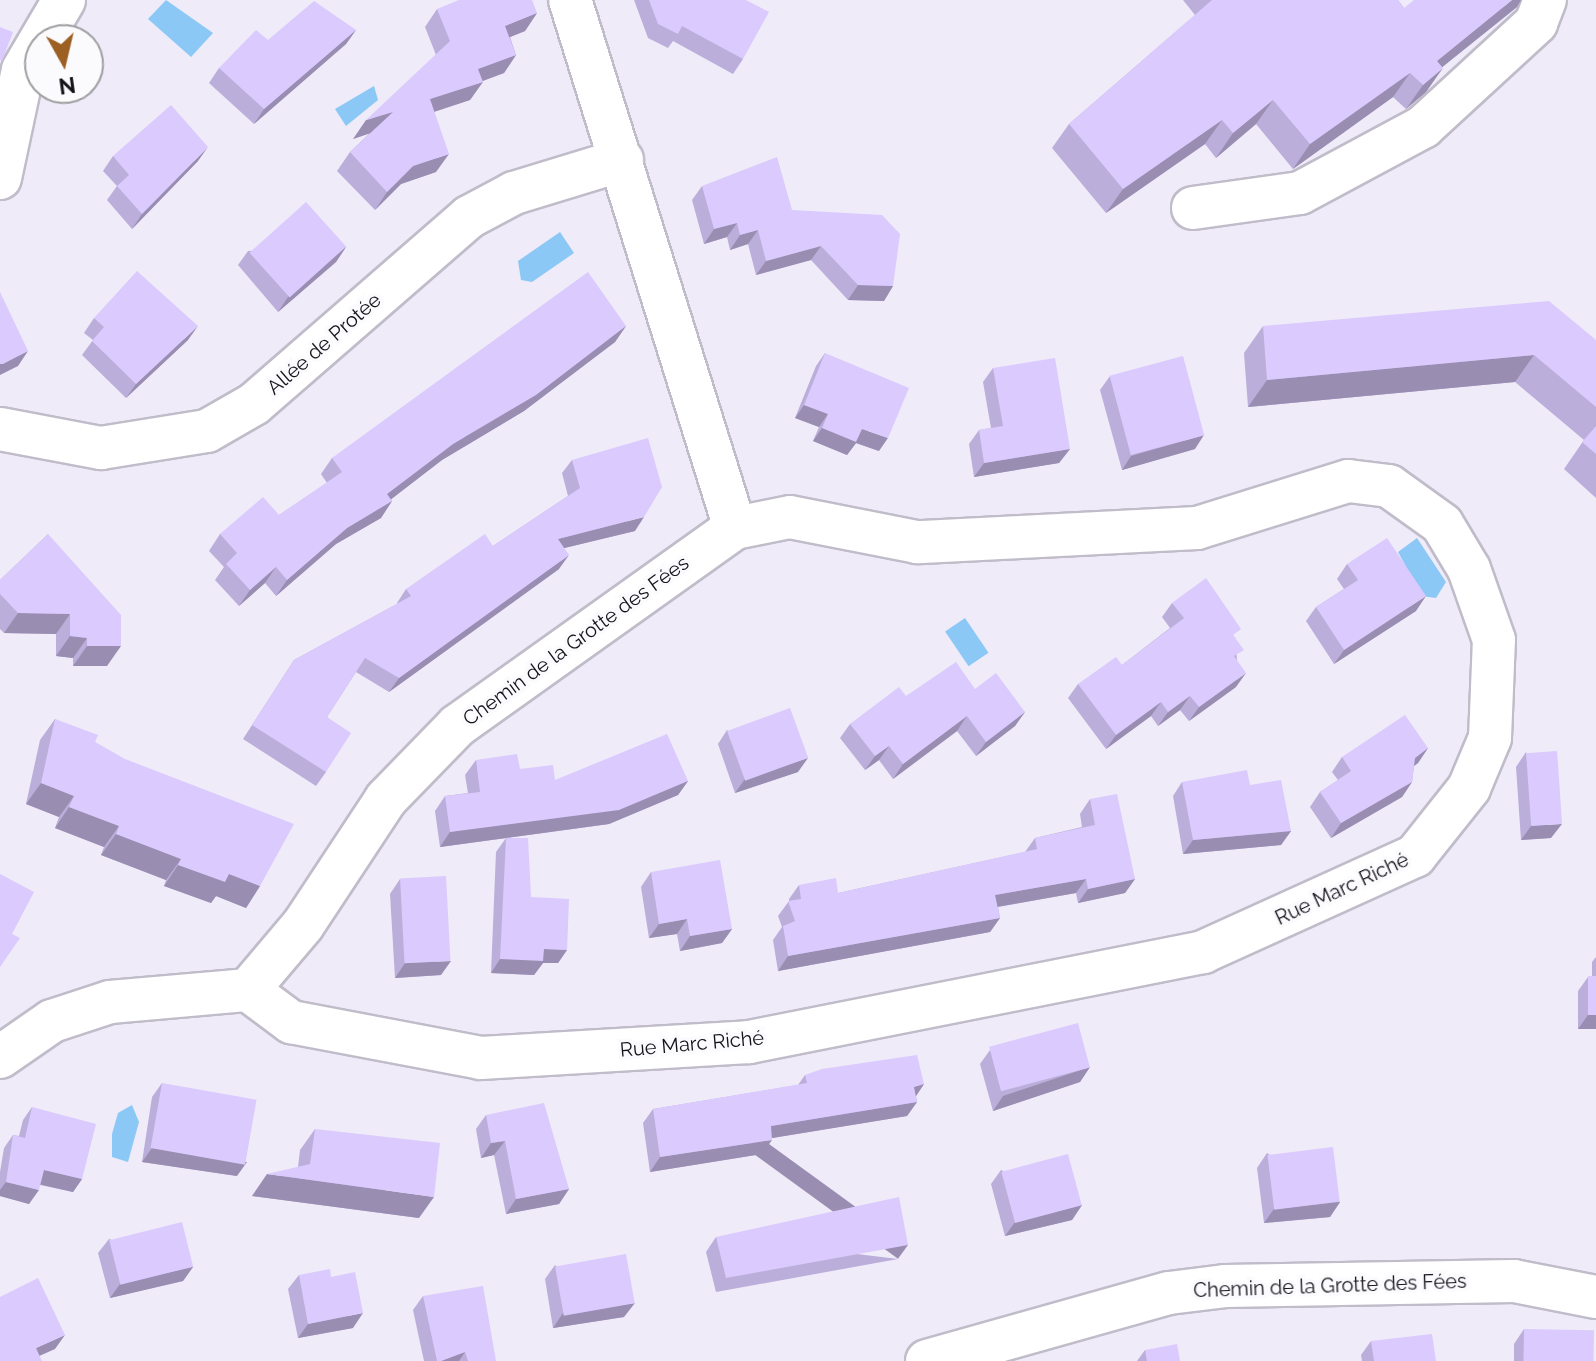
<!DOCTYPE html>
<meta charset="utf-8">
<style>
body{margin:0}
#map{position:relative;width:1596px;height:1361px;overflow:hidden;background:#efebf9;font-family:Raleway,sans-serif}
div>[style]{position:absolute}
.water>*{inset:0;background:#8bc8f6;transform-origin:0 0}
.roads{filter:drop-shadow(2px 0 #c0bcc9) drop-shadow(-2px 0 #c0bcc9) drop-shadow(0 2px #c0bcc9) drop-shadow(0 -2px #c0bcc9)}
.minor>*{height:42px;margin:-21px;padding:0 21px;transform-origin:21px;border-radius:21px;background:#fff}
.wall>*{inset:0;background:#bbaeda}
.shaded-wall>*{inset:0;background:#998db1;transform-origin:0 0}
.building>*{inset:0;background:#dacafd;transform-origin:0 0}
span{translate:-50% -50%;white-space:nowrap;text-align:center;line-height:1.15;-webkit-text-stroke:7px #fbfafd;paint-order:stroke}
.street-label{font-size:20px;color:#151318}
.north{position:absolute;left:24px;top:24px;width:80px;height:80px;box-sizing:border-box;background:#fbfafd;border:2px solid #9f9ea1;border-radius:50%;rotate:172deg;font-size:22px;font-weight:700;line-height:32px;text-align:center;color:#151318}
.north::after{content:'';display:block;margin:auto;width:28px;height:36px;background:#9d6023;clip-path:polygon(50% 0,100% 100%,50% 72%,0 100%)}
</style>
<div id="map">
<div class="water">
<div style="clip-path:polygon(166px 0,213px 33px,191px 57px,148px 19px)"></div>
<div style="clip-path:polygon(374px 86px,378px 100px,346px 126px,335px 109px)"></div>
<div style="clip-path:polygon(560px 232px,574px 253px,532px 282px,521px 280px,518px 261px)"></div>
<div style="clip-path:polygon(1417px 538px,1446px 582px,1436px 598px,1422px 596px,1398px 552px)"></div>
<div style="left:965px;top:618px;width:42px;height:24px;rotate:56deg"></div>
<div style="clip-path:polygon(132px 1105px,139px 1122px,128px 1162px,112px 1157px,112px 1134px,118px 1113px)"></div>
</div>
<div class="roads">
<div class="minor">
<div style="left:0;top:178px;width:110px;rotate:-78deg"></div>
<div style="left:23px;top:70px;width:81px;rotate:-59.6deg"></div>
<div style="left:1193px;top:208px;width:108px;rotate:-8deg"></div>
<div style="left:1300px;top:193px;width:140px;rotate:-28.2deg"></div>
<div style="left:1423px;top:127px;width:154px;rotate:-42.6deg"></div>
<div style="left:1536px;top:23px;width:25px;rotate:-69deg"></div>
<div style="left:0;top:429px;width:103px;rotate:10.7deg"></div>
<div style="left:101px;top:448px;width:107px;rotate:-9.1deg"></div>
<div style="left:207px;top:431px;width:54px;rotate:-29.9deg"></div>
<div style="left:254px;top:404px;width:285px;rotate:-41deg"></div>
<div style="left:469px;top:217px;width:51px;rotate:-28.1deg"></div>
<div style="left:514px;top:193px;width:113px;rotate:-17deg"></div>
<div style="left:248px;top:990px;width:54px;rotate:36.7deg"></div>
<div style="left:291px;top:1022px;width:193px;rotate:10.7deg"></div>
<div style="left:481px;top:1058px;width:268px;rotate:-3.4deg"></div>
<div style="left:749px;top:1042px;width:463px;rotate:-11.2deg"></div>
<div style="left:1203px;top:952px;width:233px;rotate:-24.4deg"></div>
<div style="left:1415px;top:856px;width:87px;rotate:-51.5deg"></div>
<div style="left:1469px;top:788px;width:54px;rotate:-67.2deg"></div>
<div style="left:1490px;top:738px;width:98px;rotate:-87.7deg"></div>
<div style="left:1494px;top:640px;width:75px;rotate:-109.4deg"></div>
<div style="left:1469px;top:569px;width:52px;rotate:-121deg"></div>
<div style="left:1442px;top:524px;width:65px;rotate:-144.4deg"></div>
<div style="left:1389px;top:486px;width:41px;rotate:-173deg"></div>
<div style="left:1348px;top:481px;width:158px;rotate:162.7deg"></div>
<div style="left:1197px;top:528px;width:280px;rotate:177.1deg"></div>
<div style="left:917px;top:542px;width:129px;rotate:-168.9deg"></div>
<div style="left:790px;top:517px;width:56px;rotate:168.7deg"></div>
<div style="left:0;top:1057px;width:63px;rotate:-34.7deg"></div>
<div style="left:52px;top:1021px;width:61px;rotate:-18.1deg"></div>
<div style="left:110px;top:1002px;width:139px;rotate:-5deg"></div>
<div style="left:248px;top:990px;width:85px;rotate:-49.8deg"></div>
<div style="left:303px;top:925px;width:151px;rotate:-56.6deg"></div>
<div style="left:386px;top:799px;width:102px;rotate:-45.8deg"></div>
<div style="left:457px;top:726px;width:341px;rotate:-35.5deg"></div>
<div style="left:735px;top:528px;width:553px;rotate:-107.35deg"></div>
<div style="left:927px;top:1361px;width:251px;rotate:-15.7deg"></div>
<div style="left:1169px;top:1293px;width:56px;rotate:-7.1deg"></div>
<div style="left:1225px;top:1286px;width:289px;rotate:-1deg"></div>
<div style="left:1514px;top:1281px;width:84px;rotate:11deg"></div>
</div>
</div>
<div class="wall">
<div style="clip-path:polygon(634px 0,746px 0,743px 59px,733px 74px,673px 41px,668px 48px,648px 38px)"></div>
<div style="clip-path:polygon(1183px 0,1398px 0,1404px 8px,1517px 7px,1442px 67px,1426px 92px,1406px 109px,1393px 97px,1293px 169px,1256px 124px,1216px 158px,1205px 144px,1106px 213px,1052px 148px,1069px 124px,1195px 15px)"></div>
<div style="clip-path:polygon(437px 9px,537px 13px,525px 31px,510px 37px,516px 55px,504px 73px,483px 81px,470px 100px,434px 112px,436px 172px,401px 184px,375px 210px,337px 171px,350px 152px,370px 133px,353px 139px,436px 55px,425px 27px)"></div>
<div style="clip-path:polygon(356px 30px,346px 44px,254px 124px,209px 83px,219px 68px,268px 40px)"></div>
<div style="clip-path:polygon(113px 156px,198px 161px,132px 229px,107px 200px,117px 186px,103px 171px)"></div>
<div style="clip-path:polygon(702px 186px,792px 210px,893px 286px,884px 301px,848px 300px,811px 260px,756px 275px,748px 244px,730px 250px,727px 237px,704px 244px,692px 200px)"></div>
<div style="clip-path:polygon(346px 247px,336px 262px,278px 312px,238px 265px,248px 251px)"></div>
<div style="clip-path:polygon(94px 318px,188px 340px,126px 398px,82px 355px,93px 340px,84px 333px)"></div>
<div style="clip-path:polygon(626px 326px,615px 342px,524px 411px,442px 460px,391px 499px,392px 501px,381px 518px,336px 544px,276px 596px,265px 583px,239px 606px,215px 580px,224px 567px,209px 551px,220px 534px,279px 515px,327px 483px,321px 474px,332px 458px)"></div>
<div style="clip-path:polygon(1263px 326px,1596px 340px,1596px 498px,1564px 469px,1584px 440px,1515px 382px,1248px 407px,1244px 353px)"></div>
<div style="clip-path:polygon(825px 353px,879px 451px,856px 443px,847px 455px,813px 441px,819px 427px,795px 418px,816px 366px)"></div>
<div style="clip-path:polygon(993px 368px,1070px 449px,1059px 463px,974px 477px,969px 444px,979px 430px,991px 428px,983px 382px)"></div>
<div style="clip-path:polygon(1110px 376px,1195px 449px,1122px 470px,1100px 390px)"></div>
<div style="clip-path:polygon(572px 460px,635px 531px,564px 548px,559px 569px,389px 692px,356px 672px,327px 717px,326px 772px,316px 786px,243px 739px,294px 660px,397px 604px,397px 603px,406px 589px,493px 546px,568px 496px,562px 473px)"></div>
<div style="clip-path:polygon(48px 534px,107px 666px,73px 666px,73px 658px,56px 656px,56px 634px,4px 633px,0 629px,0 580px)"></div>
<div style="clip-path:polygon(1347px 564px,1416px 611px,1334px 664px,1306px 621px,1316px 607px,1344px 589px,1337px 579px)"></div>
<div style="clip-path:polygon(1172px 603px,1235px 637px,1237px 660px,1236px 687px,1189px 721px,1180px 710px,1158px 726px,1151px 716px,1106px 749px,1068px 698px,1078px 684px,1122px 665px,1170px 628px,1162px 617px)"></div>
<div style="clip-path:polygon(975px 689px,1025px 712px,1015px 726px,976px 756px,957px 731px,893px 779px,879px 760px,865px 770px,840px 738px,850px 724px,906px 696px)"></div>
<div style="clip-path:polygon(55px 719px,95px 742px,260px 886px,246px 908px,216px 896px,211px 903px,164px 886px,166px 880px,101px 855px,104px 847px,55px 828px,59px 817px,26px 804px,40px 740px)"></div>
<div style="clip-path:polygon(727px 730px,798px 772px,735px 793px,718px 744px)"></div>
<div style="clip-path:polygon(1428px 748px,1418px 763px,1414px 766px,1412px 782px,1402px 797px,1331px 838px,1310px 807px,1320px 792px,1338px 780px,1332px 772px,1342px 757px)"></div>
<div style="clip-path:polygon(1526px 752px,1551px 838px,1521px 840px,1516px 767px)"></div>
<div style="clip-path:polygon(476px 760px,520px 769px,555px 780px,688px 781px,678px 795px,609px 824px,440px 847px,435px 811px,445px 796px,468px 793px,465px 775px)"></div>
<div style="clip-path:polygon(1182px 782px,1250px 785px,1291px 831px,1281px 845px,1183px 854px,1173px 796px)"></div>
<div style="clip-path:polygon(1090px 799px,1135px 879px,1125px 893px,1078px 903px,1076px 893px,998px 907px,1000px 918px,990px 932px,778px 971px,773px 940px,782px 927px,778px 916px,789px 901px,789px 899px,799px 885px,838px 893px,1025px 852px,1035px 838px,1082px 827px,1080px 814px)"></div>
<div style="clip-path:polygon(506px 838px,531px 897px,567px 950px,558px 963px,543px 963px,534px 975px,491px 973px,496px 852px)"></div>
<div style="clip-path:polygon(651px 872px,732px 929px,722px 943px,680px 951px,677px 934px,649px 938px,641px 887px)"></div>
<div style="clip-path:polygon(400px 879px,441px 975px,395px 978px,390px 894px)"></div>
<div style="clip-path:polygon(1596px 957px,1596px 1029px,1578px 1029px,1578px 991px,1588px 977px,1592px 977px,1592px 962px)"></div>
<div style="clip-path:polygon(990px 1050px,1090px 1067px,1080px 1082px,993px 1111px,980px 1064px)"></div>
<div style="clip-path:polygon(805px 1075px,924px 1084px,916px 1096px,917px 1102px,907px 1116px,772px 1138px,762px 1154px,650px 1172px,643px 1123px,653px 1109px,798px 1085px)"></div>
<div style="clip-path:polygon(162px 1083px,237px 1176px,142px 1162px,152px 1097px)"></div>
<div style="clip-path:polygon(32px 1107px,82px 1179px,73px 1192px,40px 1185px,29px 1204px,0 1196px,0 1172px,4px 1148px,13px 1135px,19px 1136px,23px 1120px)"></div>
<div style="clip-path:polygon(486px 1115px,569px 1189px,559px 1204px,506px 1214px,494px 1155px,481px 1158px,476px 1129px)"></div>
<div style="clip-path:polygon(315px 1129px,419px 1218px,252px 1196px,298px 1167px,300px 1150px)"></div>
<div style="clip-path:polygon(1267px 1153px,1340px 1202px,1330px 1217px,1264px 1223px,1257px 1168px)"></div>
<div style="clip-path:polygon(1001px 1170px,1082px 1205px,1072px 1220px,1005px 1236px,991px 1184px)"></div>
<div style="clip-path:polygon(716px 1237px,898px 1259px,716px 1292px,706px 1252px)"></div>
<div style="clip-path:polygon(109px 1239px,193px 1267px,183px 1281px,110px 1298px,98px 1253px)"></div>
<div style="clip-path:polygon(555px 1265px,624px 1317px,553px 1328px,545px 1279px)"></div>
<div style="clip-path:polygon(299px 1275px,331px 1277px,353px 1328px,298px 1338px,288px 1289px)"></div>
<div style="clip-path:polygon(423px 1296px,496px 1361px,424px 1361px,413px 1310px)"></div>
<div style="clip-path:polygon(1524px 1329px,1594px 1361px,1514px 1361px,1514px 1344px)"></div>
<div style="clip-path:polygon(1371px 1341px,1436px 1361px,1362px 1361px,1361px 1355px)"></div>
<div style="clip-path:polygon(1145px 1350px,1180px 1361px,1137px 1361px)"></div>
</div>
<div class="shaded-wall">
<div style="clip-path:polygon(1512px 0,1521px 0,1517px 7px,1420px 85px,1437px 61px)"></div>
<div style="clip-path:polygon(537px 13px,525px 31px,493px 44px,505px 26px)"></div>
<div style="clip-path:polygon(356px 30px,346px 44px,254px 124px,264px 109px)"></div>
<div style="clip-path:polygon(516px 55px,504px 73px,466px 87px,478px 69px)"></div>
<div style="clip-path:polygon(1443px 68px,1426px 92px,1406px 109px,1423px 85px)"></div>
<div style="clip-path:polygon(1410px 73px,1393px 97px,1293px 169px,1310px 144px)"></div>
<div style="clip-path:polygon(483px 82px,470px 100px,418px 117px,430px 99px)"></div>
<div style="clip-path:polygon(1273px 100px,1256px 124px,1216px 158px,1233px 133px)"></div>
<div style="clip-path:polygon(393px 112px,380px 130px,353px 139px,366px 120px)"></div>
<div style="clip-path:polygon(1222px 120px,1205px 144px,1106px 213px,1123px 189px)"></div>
<div style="clip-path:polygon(208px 147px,198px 161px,132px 229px,142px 214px)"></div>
<div style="clip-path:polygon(449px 154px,436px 172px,401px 184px,375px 210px,387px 192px,413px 166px)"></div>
<div style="clip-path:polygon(737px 223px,727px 237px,704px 244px,714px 229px)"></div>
<div style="clip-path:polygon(758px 230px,748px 244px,730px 250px,740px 235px)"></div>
<div style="clip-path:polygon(821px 246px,811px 260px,756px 275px,766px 261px)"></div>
<div style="clip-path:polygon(346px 247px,336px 262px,278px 312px,288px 297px)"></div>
<div style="clip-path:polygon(858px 285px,893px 286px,884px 301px,848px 300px)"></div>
<div style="clip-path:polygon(198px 326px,188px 340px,126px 398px,136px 384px)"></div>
<div style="clip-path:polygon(626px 326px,615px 342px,524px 411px,442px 460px,376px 511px,387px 494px,453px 444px)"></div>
<div style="clip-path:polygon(28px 351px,18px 366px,0 375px,0 364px)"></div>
<div style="clip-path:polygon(1534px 355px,1515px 382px,1248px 407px,1267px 380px)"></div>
<div style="clip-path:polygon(804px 405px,828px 414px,819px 427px,795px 418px)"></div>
<div style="clip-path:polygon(822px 428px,862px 429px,888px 438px,879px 451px,856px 443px,847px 455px,813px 441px)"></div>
<div style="clip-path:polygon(1204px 435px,1195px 449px,1122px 470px,1131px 456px)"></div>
<div style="clip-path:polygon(1070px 449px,1059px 463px,974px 477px,984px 463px)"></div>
<div style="clip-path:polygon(392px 501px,381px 518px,336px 544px,276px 596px,287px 580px,347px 528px)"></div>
<div style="clip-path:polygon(644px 517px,635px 531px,548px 552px,558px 539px)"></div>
<div style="clip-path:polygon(569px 555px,559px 569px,389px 692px,399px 678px)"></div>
<div style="clip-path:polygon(276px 567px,265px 583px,239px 606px,250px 590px)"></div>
<div style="clip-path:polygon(1426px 596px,1416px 611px,1334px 664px,1344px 650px)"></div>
<div style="clip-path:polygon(18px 613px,70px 614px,56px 634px,4px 633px)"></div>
<div style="clip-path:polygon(70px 636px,87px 638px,73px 658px,56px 656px)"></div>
<div style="clip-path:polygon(87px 646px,121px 646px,107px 666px,73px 666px)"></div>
<div style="clip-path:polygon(1246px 673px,1236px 687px,1189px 721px,1199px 707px)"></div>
<div style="clip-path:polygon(1190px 696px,1180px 710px,1158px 726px,1168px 712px)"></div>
<div style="clip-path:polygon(1161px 702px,1151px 716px,1106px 749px,1116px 735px)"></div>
<div style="clip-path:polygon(1025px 712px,1015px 726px,976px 756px,986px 742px)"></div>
<div style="clip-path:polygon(967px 716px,957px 731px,893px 779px,903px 764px)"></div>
<div style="clip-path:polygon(889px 746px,879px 760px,865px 770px,875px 756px)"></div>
<div style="clip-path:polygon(1428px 748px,1418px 763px,1405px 773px,1415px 758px)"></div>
<div style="clip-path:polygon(808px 758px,798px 772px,735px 793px,745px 779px)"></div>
<div style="clip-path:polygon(688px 781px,678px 795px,609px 824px,440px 847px,450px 832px)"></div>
<div style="clip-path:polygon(1412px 782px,1402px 797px,1331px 838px,1341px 823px)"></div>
<div style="clip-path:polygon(41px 783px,74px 796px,59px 817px,26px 804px)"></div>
<div style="clip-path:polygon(69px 807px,119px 826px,104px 847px,55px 828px)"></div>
<div style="clip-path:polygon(1562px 824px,1551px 838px,1521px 840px,1531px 826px)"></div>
<div style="clip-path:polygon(1291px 831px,1281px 845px,1183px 854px,1193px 840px)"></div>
<div style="clip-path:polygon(116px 834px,181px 859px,166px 880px,101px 855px)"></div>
<div style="clip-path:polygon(178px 865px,229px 874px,260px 886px,246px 908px,216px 896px,211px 903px,164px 886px)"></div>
<div style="clip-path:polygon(1086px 879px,1076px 893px,985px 909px,995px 895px)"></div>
<div style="clip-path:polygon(1135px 879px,1125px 893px,1078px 903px,1088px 889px)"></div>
<div style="clip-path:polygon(1000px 918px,990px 932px,778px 971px,788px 956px)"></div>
<div style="clip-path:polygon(687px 919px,677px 934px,649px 938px,659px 924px)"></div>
<div style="clip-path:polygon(732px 929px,722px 943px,680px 951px,690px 936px)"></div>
<div style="clip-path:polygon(544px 949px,567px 950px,558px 963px,543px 963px,534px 975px,491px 973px,500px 959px)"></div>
<div style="clip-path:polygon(451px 961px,441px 975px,395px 978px,405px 963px)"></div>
<div style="clip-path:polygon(1588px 1015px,1596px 1015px,1596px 1029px,1578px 1029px)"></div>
<div style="clip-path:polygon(1090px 1067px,1080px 1082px,993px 1111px,1003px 1096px)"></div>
<div style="clip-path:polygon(924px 1084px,914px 1099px,914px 1087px)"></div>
<div style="clip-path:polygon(917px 1102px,907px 1116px,760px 1140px,771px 1126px)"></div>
<div style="clip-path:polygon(772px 1140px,762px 1154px,650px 1172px,660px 1157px)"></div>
<div style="clip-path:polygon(505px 1141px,494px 1155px,481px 1158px,491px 1143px)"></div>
<div style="clip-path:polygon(152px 1148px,247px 1162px,237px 1176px,142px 1162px)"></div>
<div style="clip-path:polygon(44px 1170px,82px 1179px,73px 1192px,34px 1183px)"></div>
<div style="clip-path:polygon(267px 1174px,434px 1197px,419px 1218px,252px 1196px)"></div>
<div style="clip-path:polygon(6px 1182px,39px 1190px,29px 1204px,0 1196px,0 1190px)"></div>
<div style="clip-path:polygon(569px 1189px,559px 1204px,506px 1214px,516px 1199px)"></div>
<div style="clip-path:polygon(1340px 1202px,1330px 1217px,1264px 1223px,1274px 1209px)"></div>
<div style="clip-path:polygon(1082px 1205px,1072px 1220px,1005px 1236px,1015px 1222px)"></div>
<div style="left:908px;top:1245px;width:17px;height:185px;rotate:126deg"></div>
<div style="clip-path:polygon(193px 1267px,183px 1281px,110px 1298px,120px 1284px)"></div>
<div style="clip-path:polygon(635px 1303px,624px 1317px,553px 1328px,563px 1313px)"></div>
<div style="clip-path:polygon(363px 1313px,353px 1328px,298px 1338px,308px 1324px)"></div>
<div style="clip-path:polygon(65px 1335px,55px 1349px,28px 1361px,36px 1348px)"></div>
<div style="clip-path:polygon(465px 1352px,459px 1361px,441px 1361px)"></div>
</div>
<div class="building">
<div style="clip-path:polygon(459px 0,532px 0,537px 13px,505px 26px,516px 55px,478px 69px,483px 82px,430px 99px,449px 154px,413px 166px,387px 192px,350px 152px,393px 112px,366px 120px,450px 41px,437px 9px)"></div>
<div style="clip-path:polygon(649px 0,746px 0,769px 12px,743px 59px,682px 26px,678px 34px,658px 24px)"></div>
<div style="clip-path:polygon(1212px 0,1398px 0,1404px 8px,1414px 0,1512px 0,1437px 61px,1443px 68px,1423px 85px,1410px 73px,1310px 144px,1273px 100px,1233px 133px,1222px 120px,1123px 189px,1069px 124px)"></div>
<div style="clip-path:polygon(314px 1px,356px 30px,264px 109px,219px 68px,256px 30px,268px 40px)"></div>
<div style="clip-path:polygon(0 27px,13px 32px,2px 61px,0 60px)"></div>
<div style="clip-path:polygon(171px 105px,208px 147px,142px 214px,117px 186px,129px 175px,113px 156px)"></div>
<div style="clip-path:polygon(777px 157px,792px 210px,882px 215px,900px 234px,893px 286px,858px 285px,821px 246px,766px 261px,758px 230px,740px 235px,737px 223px,714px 229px,702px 186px)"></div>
<div style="left:306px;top:202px;width:60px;height:76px;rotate:48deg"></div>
<div style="clip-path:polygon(137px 271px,198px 326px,136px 384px,92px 341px,104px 327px,94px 318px)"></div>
<div style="clip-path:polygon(588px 272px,626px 326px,536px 395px,453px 444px,387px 494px,392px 501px,347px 528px,287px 580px,276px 567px,250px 590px,226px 564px,237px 553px,220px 534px,263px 497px,279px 515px,342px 472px,332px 458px)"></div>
<div style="clip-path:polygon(0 292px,28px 351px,3px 364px,0 364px)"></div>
<div style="clip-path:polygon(1549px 301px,1596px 340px,1596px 407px,1534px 355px,1267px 380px,1263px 326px)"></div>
<div style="clip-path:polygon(825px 353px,909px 388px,888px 438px,862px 429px,856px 442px,822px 428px,828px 414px,804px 405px)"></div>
<div style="left:1183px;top:356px;width:82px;height:76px;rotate:75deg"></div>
<div style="clip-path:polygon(1055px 358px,1070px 449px,984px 463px,979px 430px,1003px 426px,993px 368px)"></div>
<div style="clip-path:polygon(1596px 426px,1596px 454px,1582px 442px)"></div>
<div style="clip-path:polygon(648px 438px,662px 487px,644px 517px,558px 539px,569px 555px,399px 678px,365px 658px,327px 717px,351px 733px,326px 772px,252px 725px,294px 660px,411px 596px,406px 589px,485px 534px,493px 546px,580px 488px,572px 460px)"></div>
<div style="clip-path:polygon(48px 534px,121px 615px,121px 646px,87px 646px,87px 638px,70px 636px,70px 614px,18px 613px,0 594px,0 580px)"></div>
<div style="clip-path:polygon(1387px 538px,1426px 596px,1344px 650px,1316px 607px,1358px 580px,1347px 564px)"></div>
<div style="clip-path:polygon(1206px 578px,1241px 629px,1233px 635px,1244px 650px,1234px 656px,1246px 673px,1199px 707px,1190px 696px,1168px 712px,1161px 702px,1116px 735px,1078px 684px,1116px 657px,1122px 665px,1184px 618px,1172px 603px)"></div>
<div style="clip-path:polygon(956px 662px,975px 689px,996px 673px,1025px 712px,986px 742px,967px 716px,903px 764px,889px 746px,875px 756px,850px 724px,899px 687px,906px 696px)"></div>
<div style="left:790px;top:708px;width:53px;height:67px;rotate:70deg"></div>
<div style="clip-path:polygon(1405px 715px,1428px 748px,1415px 758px,1412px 782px,1341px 823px,1320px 792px,1351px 771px,1342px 757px)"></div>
<div style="clip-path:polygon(55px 719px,98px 735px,95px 742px,125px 759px,294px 824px,260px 886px,229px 874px,225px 882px,178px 865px,181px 859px,116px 834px,119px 826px,69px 807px,74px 796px,41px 783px)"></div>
<div style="clip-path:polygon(667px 734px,688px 781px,619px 810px,450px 832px,445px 796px,480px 792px,476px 760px,517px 754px,520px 769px,553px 765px,555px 780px)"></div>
<div style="left:1557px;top:751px;width:73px;height:31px;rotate:86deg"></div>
<div style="clip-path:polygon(1247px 770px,1250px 785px,1281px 780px,1291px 831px,1193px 840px,1182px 782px)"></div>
<div style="clip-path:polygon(1117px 794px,1135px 879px,1088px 889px,1086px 879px,995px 895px,1000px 918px,788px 956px,783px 926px,795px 921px,788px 901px,801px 899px,799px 885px,836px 878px,838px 893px,1037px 849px,1035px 838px,1095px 825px,1090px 799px)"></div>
<div style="clip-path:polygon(506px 838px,528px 838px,531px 897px,569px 899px,567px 950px,544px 949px,543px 961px,500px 959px)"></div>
<div style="clip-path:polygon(720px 860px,732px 929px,690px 936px,687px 919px,659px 924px,651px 872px)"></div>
<div style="clip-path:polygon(0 874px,34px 892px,12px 934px,20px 938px,0 967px)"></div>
<div style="left:446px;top:876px;width:85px;height:46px;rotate:87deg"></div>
<div style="left:1596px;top:976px;width:39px;height:8px;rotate:90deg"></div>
<div style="left:1078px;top:1023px;width:46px;height:92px;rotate:75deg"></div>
<div style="clip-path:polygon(917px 1055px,924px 1084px,914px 1087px,917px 1102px,771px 1126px,772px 1140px,660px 1157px,653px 1109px,807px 1083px,805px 1075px,822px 1069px)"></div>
<div style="left:162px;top:1083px;width:96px;height:66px;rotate:10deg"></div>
<div style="clip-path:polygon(544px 1103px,569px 1189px,516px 1199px,505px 1141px,491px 1143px,486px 1115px)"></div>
<div style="clip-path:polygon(32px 1107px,96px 1124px,82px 1179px,44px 1170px,39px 1190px,6px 1182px,13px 1135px,25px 1138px)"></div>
<div style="clip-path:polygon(315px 1129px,440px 1143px,434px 1197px,267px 1174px,310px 1164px)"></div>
<div style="left:1333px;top:1147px;width:55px;height:66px;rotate:83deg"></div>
<div style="left:1068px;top:1154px;width:53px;height:69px;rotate:75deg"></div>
<div style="clip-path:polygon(899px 1197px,908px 1245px,726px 1278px,716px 1237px)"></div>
<div style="left:182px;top:1222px;width:46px;height:75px;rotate:76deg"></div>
<div style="left:626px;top:1254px;width:50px;height:72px;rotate:80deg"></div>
<div style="clip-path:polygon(330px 1269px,331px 1277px,355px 1272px,363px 1313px,308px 1324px,299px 1275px)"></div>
<div style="clip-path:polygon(38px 1278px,65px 1335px,36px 1348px,42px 1361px,0 1361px,0 1297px)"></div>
<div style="clip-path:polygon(483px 1286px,496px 1361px,468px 1361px,465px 1352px,441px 1361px,437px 1361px,423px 1296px)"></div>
<div style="left:1524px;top:1329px;width:70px;height:32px;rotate:1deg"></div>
<div style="clip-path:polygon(1432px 1334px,1436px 1361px,1374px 1361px,1371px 1341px)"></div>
<div style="clip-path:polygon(1177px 1344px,1180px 1361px,1147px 1361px,1145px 1350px)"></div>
</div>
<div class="street-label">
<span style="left:324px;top:344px;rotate:-41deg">Allée de Protée</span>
<span style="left:576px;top:641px;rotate:-36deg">Chemin de la Grotte des Fées</span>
<span style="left:1342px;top:889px;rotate:-25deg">Rue Marc Riché</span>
<span style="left:692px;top:1044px;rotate:-5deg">Rue Marc Riché</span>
<span style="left:1330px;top:1286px;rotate:-2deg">Chemin de la Grotte des Fées</span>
</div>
<div class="north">N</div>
</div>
